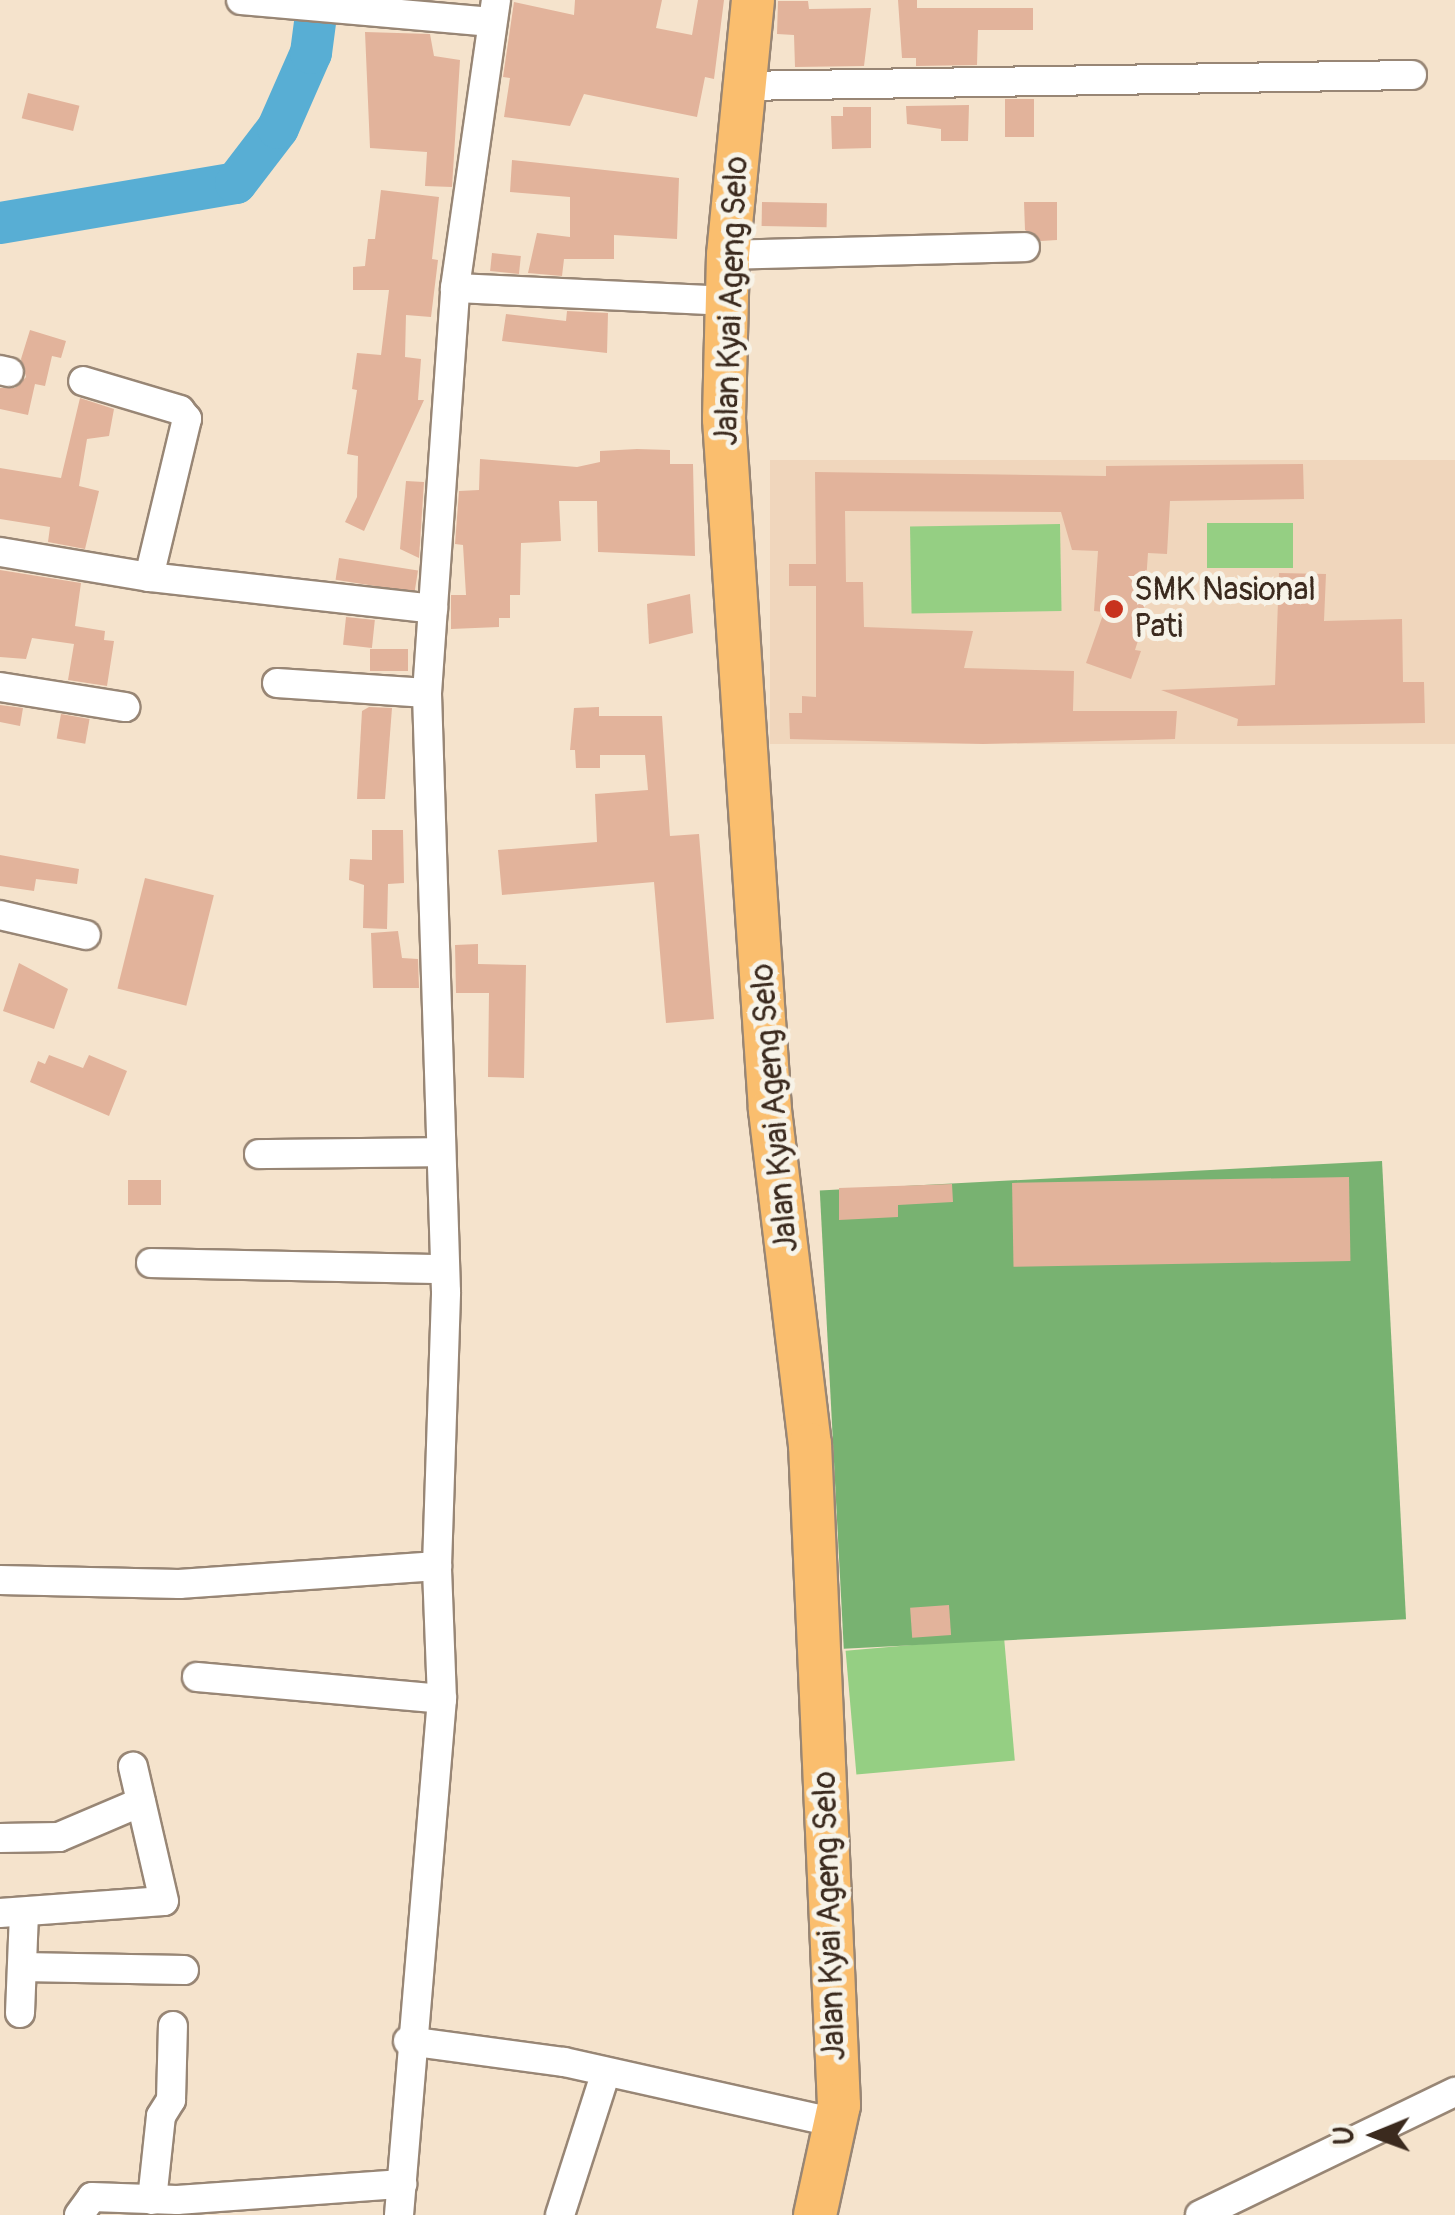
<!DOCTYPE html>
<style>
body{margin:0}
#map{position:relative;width:1455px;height:2215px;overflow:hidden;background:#f5e3cc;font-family:Pangolin,sans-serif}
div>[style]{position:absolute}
.built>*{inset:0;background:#f0d6bc;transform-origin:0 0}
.green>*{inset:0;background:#95cf83;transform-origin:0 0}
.forest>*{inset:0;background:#78b271;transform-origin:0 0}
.river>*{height:42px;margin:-21px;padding:0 21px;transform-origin:21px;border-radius:21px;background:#58aed4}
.building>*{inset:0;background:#e2b39b;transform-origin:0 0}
.roads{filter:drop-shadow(2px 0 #988675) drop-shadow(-2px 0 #988675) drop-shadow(0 2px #988675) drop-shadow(0 -2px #988675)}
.minor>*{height:28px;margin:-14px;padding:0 14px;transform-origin:14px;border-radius:14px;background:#fff}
.primary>*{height:42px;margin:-21px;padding:0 21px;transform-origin:21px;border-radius:21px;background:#fabe6e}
.dots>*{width:28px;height:28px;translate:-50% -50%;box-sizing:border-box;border:5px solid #f7f3e8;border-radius:50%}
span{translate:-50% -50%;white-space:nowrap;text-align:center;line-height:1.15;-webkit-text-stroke:10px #f7f3e8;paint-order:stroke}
.street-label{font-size:32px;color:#3b2a1e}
.poi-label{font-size:32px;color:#3b2a1e}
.left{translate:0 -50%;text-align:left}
.north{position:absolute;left:1325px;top:2085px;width:100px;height:100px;-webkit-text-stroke:8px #f7f3e8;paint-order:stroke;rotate:269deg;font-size:28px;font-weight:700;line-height:40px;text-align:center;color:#3b2a1e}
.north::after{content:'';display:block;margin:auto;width:35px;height:45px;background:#3b2a1e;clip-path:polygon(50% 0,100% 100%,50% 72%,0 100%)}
</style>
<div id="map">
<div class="built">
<div style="left:1455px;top:460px;width:284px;height:685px;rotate:90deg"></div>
</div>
<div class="green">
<div style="left:1293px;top:523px;width:45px;height:86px;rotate:90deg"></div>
<div style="left:1060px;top:524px;width:87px;height:150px;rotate:89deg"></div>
<div style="left:1004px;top:1637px;width:124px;height:159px;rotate:85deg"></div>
</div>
<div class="forest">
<div style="left:1382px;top:1161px;width:459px;height:563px;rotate:87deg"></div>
</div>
<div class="river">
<div style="left:0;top:223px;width:239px;rotate:-9.6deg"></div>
<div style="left:236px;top:183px;width:69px;rotate:-52.6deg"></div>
<div style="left:278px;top:128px;width:82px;rotate:-66.3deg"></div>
<div style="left:311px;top:53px;width:53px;rotate:-82.5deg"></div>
</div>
<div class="building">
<div style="clip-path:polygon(575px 0,662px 0,656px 28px,692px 35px,698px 0,724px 0,714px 79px,705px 77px,697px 117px,584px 94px,570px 126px,504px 117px,510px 78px,503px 77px,514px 2px,574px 15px)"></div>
<div style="clip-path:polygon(898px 0,917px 0,917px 8px,1033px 8px,1033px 30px,978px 30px,977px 65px,916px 66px,916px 58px,902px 58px)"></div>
<div style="clip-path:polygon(778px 1px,808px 1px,809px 9px,871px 8px,864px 66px,795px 67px,794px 35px,777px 34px)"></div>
<div style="clip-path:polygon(365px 32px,430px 34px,434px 56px,460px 60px,452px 187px,425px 186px,427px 152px,370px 148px)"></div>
<div style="left:28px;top:93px;width:53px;height:26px;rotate:14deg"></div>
<div style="left:1005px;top:99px;width:29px;height:38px"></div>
<div style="clip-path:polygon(969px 105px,968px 141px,941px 141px,941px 129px,907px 124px,906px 106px)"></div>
<div style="clip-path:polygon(843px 107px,871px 107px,871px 148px,832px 149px,831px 116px,843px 116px)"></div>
<div style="clip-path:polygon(512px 160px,679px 178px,677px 239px,614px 235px,614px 259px,564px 259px,562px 276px,528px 273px,537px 233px,570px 237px,570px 197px,510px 192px)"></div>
<div style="clip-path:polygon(381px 190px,439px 197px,432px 259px,438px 260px,431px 317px,406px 315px,405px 357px,421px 359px,418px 400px,424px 400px,364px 531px,345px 522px,357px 497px,358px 456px,347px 454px,357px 390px,352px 389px,357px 353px,381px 355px,389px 290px,353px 290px,353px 267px,365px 266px,368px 239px,375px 239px)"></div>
<div style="left:762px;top:202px;width:65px;height:24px;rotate:1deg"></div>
<div style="clip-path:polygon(1024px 202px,1057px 202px,1057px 240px,1041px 241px,1025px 230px)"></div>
<div style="left:492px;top:253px;width:29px;height:18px;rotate:6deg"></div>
<div style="clip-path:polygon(567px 311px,608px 313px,607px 353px,502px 341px,506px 314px,566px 321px)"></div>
<div style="clip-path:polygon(30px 330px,66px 341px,61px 358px,52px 356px,45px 386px,35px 384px,28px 415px,0 409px,0 388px,15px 388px,26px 377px,21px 359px)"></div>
<div style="clip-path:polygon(80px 398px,114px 409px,109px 436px,87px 439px,79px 486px,99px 491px,85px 549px,48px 542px,50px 527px,0 519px,0 468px,61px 478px)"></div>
<div style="clip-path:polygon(637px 449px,670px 450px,670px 464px,693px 464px,695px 556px,598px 552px,597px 501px,559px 501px,561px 541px,521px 543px,520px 595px,510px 595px,510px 618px,499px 618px,499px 627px,451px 629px,451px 595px,466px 595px,463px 545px,455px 544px,459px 491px,479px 490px,480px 459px,577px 467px,600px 462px,600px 451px)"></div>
<div style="clip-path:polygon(1303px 464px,1304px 499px,1170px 501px,1167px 554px,1148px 553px,1143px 625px,1135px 650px,1141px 651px,1131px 679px,1086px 663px,1104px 612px,1094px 611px,1098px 551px,1072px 550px,1061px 512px,845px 511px,846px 582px,863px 582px,864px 627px,973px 631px,964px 668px,1074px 671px,1073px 711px,1177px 711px,1175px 739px,983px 744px,790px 739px,789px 713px,802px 713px,802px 696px,816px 697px,816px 586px,789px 586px,789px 564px,816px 564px,815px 472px,1106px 476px,1106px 466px)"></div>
<div style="clip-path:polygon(406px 481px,424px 482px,419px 558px,400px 549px)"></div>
<div style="left:339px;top:558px;width:80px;height:22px;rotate:9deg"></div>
<div style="clip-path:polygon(0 570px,81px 583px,75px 626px,105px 631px,104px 640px,114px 641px,107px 686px,68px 680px,74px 644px,32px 638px,26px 659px,0 657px)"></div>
<div style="clip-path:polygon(1279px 573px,1326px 574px,1324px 621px,1402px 619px,1403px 682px,1424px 682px,1425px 723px,1237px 726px,1238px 719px,1161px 690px,1275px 685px)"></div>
<div style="clip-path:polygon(690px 594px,693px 633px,649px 644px,647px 604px)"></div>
<div style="left:346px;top:617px;width:29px;height:28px;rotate:6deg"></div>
<div style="left:408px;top:649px;width:22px;height:38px;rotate:90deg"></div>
<div style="clip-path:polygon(0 705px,23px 708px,20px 726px,0 722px)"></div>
<div style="clip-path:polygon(369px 707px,392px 708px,385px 799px,357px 799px,362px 711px)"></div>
<div style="clip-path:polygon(599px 707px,599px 716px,662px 716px,670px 836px,699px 834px,714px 1019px,666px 1023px,654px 882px,502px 895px,498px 850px,597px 842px,595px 794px,648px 790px,645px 755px,600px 755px,600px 768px,576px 768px,575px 750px,570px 750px,574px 708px)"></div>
<div style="left:61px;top:714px;width:29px;height:25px;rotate:10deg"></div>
<div style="clip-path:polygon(372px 830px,403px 830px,404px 883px,388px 884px,387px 929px,363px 928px,364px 885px,349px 880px,350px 859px,372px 860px)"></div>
<div style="clip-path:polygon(0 855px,79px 869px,77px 884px,36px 879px,34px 891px,0 886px)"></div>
<div style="left:145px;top:878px;width:71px;height:114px;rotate:14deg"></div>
<div style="clip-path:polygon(398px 931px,402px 958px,418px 959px,419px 988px,373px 988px,371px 933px)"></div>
<div style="clip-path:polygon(478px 944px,478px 964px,526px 965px,524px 1078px,488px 1077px,489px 993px,456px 993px,455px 945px)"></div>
<div style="clip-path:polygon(19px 963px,68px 989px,54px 1029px,3px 1011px)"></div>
<div style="clip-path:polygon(49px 1055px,83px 1068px,89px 1055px,127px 1071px,109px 1116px,30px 1082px,38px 1061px,45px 1064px)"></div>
<div style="left:1349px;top:1177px;width:84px;height:337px;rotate:89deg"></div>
<div style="left:128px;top:1180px;width:33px;height:25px"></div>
<div style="clip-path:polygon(952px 1184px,953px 1202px,898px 1205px,898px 1217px,839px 1220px,839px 1188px)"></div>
<div style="left:949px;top:1605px;width:30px;height:39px;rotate:86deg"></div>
</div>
<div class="roads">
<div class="minor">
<div style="left:241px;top:0;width:252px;rotate:5deg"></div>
<div style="left:741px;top:86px;width:671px;rotate:-0.94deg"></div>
<div style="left:728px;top:255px;width:297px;rotate:-1.5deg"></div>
<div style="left:455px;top:288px;width:271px;rotate:2.7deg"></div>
<div style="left:0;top:370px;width:9px;rotate:13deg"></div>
<div style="left:0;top:552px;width:151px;rotate:9.5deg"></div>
<div style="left:149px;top:577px;width:163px;rotate:-76.5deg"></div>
<div style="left:187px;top:419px;width:11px;rotate:-128deg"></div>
<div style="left:180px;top:410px;width:101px;rotate:-163.4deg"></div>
<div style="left:149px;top:577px;width:286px;rotate:6.4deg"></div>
<div style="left:277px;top:683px;width:150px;rotate:3.8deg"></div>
<div style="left:0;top:687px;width:127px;rotate:9.1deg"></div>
<div style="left:0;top:915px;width:88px;rotate:13.1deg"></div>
<div style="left:259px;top:1154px;width:181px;rotate:-0.6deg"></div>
<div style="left:151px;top:1263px;width:293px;rotate:1.2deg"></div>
<div style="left:0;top:1580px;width:179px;rotate:1.3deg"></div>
<div style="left:179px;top:1584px;width:259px;rotate:-4deg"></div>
<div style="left:197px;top:1677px;width:246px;rotate:5.1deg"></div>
<div style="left:0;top:1838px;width:59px;rotate:-1deg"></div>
<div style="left:59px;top:1837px;width:89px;rotate:-23.1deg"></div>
<div style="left:0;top:1913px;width:164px;rotate:-4.2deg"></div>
<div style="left:164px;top:1901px;width:138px;rotate:-103deg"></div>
<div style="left:22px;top:1967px;width:162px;rotate:1.1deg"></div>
<div style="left:20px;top:2013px;width:101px;rotate:-87.7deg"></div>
<div style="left:408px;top:2041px;width:157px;rotate:7.7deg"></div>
<div style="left:564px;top:2062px;width:280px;rotate:12.6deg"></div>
<div style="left:152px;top:2200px;width:84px;rotate:-83.9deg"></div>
<div style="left:161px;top:2116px;width:19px;rotate:-58deg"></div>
<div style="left:171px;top:2100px;width:74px;rotate:-88.5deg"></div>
<div style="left:79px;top:2215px;width:22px;rotate:-54deg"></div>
<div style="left:92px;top:2197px;width:85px;rotate:2deg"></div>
<div style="left:177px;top:2200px;width:226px;rotate:-4.1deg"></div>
<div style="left:399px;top:2215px;width:518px;rotate:-85.24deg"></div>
<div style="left:442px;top:1699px;width:133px;rotate:-92.2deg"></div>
<div style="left:437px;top:1566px;width:274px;rotate:-88.1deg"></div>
<div style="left:446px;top:1292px;width:599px;rotate:-91.82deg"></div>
<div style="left:427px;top:693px;width:406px;rotate:-86deg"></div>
<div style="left:455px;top:288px;width:291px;rotate:-81.9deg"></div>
<div style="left:560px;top:2215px;width:150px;rotate:-72.2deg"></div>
<div style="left:1200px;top:2215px;width:283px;rotate:-25.8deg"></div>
</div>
<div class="primary">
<div style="left:753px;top:0;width:256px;rotate:95.6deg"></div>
<div style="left:728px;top:255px;width:164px;rotate:91.4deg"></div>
<div style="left:724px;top:419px;width:693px;rotate:86.19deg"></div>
<div style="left:770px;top:1110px;width:336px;rotate:83.2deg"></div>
<div style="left:810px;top:1444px;width:662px;rotate:87.49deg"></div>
<div style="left:839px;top:2105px;width:113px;rotate:102.3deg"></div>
</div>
</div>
<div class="dots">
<div style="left:1114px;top:609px;background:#c8321e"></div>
</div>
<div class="street-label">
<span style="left:732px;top:301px;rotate:-88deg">Jalan Kyai Ageng Selo</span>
<span style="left:775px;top:1108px;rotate:-95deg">Jalan Kyai Ageng Selo</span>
<span style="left:830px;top:1916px;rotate:-92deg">Jalan Kyai Ageng Selo</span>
</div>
<div class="poi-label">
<span class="left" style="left:1134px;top:609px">SMK Nasional<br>Pati</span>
</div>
<div class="north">U</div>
</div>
